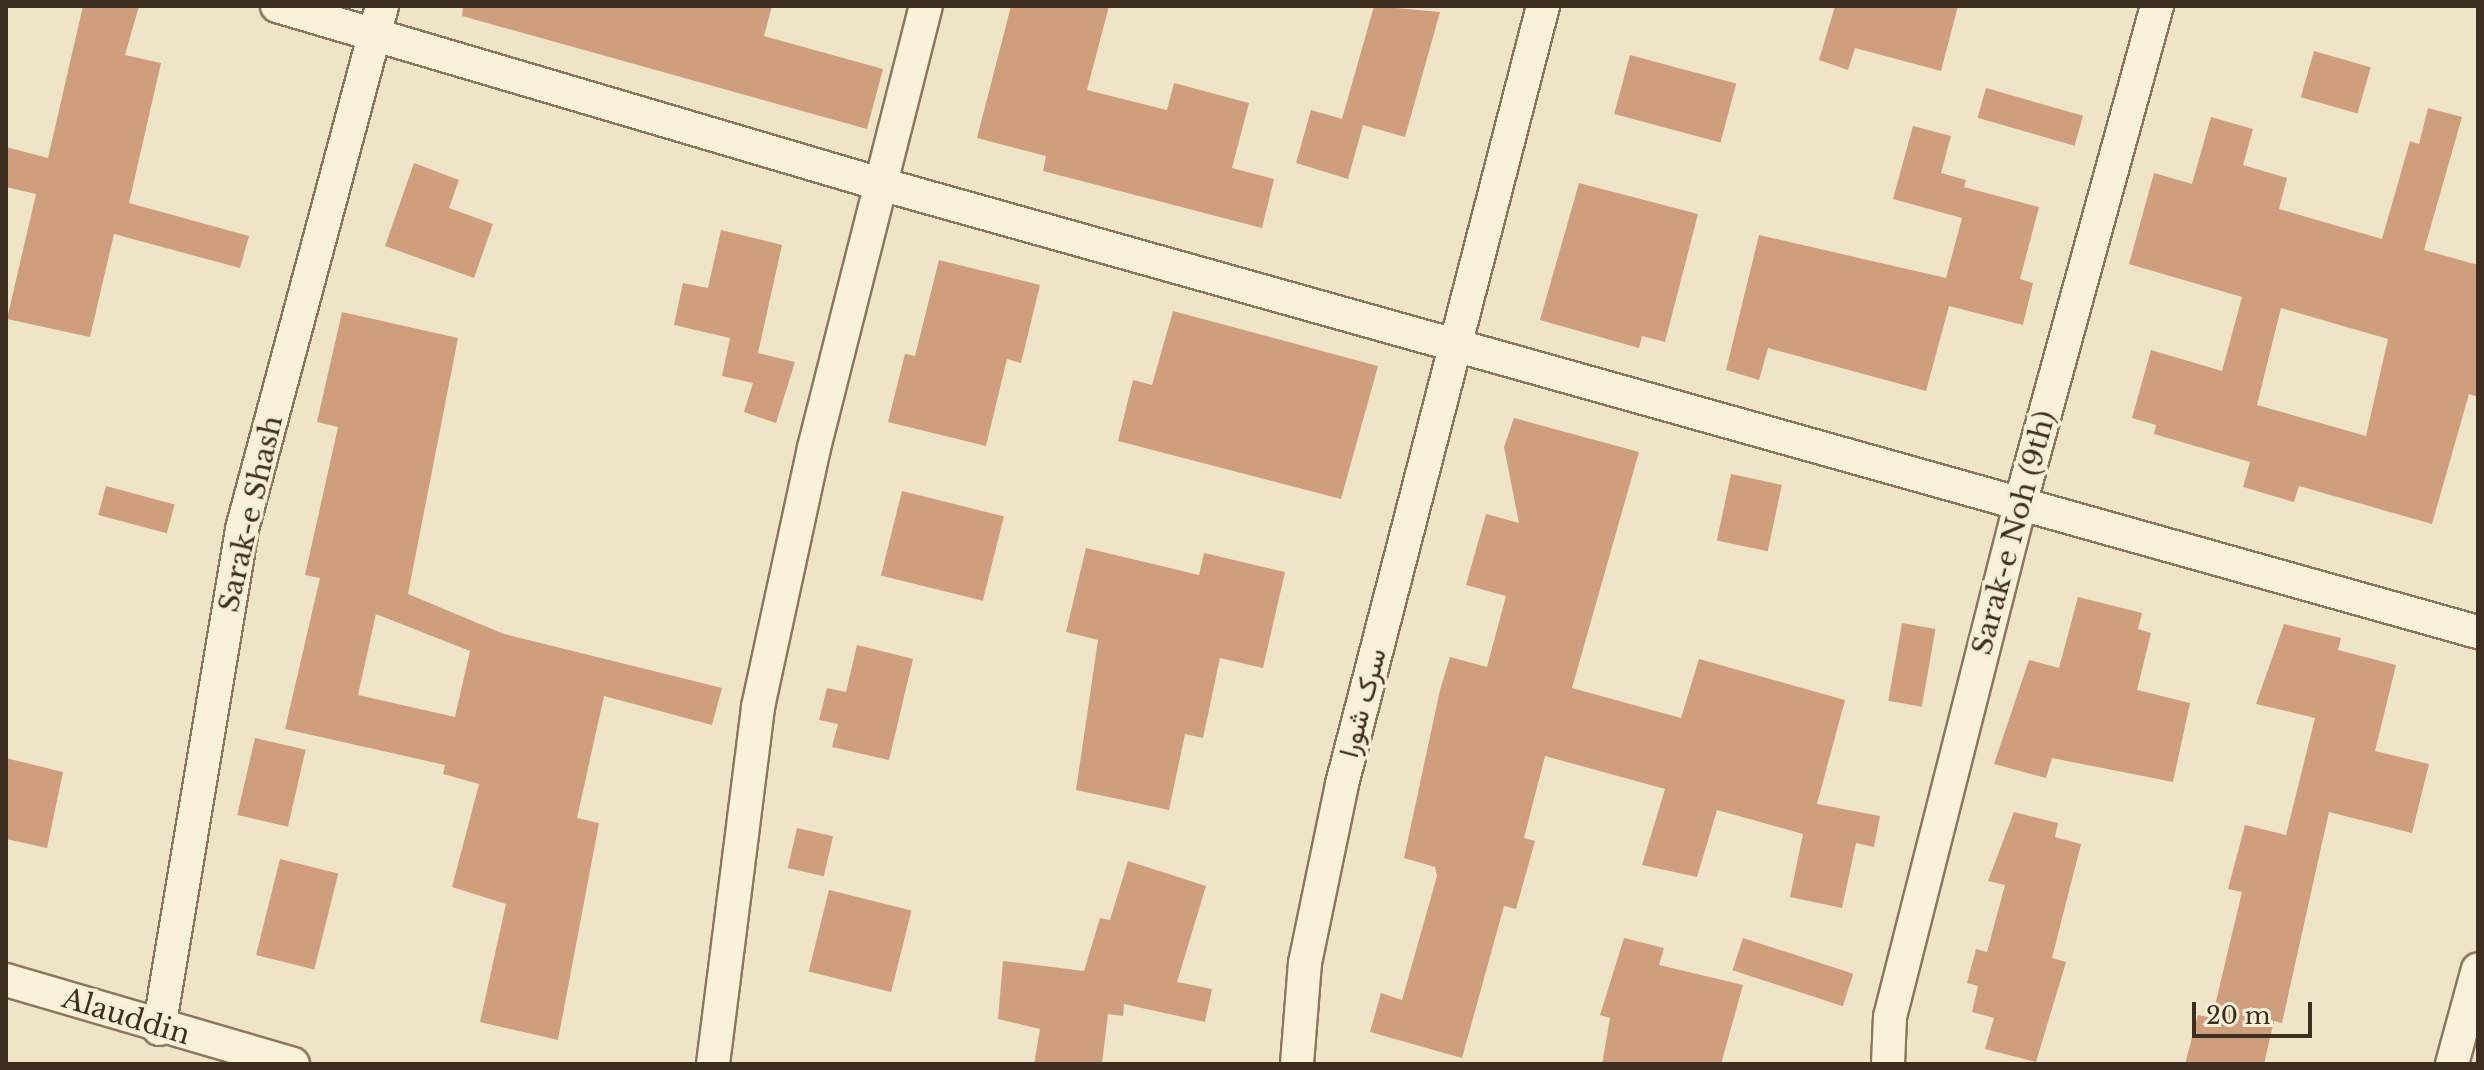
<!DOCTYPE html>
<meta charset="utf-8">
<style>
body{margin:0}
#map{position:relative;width:2484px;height:1070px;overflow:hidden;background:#f0e4c8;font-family:"Libre Baskerville",Vazirmatn,serif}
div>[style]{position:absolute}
.building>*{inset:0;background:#cf9f7d;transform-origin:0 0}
.roads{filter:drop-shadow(2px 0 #8d765c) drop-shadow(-2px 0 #8d765c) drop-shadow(0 2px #8d765c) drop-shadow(0 -2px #8d765c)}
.street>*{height:32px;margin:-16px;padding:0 16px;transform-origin:16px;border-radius:16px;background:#faf1dc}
span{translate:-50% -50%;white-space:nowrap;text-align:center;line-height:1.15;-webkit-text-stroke:7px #f7eed8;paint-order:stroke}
.street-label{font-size:28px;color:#3d2e20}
.frame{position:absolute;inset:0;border:8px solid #3d2e20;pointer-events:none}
.scale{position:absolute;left:2192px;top:1002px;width:120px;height:36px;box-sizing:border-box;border:4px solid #3d2e20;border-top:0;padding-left:10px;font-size:24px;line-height:28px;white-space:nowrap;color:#3d2e20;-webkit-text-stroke:6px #f7eed8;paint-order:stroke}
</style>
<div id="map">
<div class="building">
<div style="clip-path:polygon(83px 6px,139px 6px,125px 55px,161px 63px,129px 203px,249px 236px,240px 268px,114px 234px,90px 337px,7px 319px,36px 194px,6px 187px,6px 147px,48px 158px)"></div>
<div style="clip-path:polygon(463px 6px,772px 6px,764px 36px,883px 69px,867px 129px,462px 16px)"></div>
<div style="clip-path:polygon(1011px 6px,1109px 6px,1087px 90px,1167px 110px,1174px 83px,1249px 103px,1232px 168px,1274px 179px,1262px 228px,1043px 171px,1046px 156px,977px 138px)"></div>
<div style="clip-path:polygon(1374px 6px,1440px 12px,1405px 137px,1363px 125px,1348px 179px,1296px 163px,1311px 110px,1353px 122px,1342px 119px)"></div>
<div style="clip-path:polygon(1835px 6px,1958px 6px,1941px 71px,1855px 48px,1848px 70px,1819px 60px)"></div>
<div style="left:2314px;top:51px;width:59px;height:48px;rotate:16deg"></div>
<div style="left:1630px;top:55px;width:110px;height:61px;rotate:15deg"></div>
<div style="left:1986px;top:88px;width:101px;height:31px;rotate:16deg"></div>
<div style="clip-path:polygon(evenodd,2428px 108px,2462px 117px,2424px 250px,2478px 265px,2478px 397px,2469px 394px,2432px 524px,2299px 486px,2294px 502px,2243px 487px,2250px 462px,2154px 434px,2156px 425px,2132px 418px,2151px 350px,2222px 371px,2242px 297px,2129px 264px,2154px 173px,2192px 184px,2211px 117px,2253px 129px,2243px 165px,2287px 178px,2279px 209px,2382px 239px,2410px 141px,2419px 144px,2428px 108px,2281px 308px,2388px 339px,2366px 436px,2257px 405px,2281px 308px)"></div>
<div style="clip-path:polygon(1913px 126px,1951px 136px,1941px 173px,1966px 180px,1964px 187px,2039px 207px,2020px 279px,2033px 283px,2023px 325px,1949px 306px,1926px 391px,1768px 348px,1759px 380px,1726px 370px,1759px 235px,1946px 278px,1962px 218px,1893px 199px)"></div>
<div style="clip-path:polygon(414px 163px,459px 180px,449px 208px,493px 224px,474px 278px,385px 246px)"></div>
<div style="clip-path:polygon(1579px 183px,1698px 214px,1665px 342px,1642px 336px,1639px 348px,1540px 320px)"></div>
<div style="clip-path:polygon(721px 230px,782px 245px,758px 353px,795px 362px,776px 423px,744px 412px,753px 383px,722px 376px,730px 338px,674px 325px,683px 283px,708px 288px)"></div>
<div style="clip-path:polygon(939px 260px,1040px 285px,1021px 363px,1007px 359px,986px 446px,888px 422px,905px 354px,915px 356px)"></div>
<div style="clip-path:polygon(1173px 311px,1378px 366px,1341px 499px,1118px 441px,1133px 380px,1152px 385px)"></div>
<div style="clip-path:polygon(evenodd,342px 312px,458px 338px,408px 594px,504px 634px,722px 688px,712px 725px,604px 696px,577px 818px,599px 823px,558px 1040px,480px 1022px,506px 904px,452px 887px,479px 784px,443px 774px,445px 765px,285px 729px,320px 578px,305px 575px,338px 427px,317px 422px,342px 312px,376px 614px,470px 651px,455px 717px,358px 695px,376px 614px)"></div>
<div style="clip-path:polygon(1514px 418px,1639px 452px,1572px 688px,1681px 718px,1699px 659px,1845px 700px,1817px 804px,1880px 816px,1874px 847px,1856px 843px,1842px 908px,1790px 897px,1803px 834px,1717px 810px,1697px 877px,1642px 865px,1665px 789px,1545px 756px,1524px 838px,1535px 841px,1516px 909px,1504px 906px,1462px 1058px,1370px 1032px,1381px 993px,1402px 1000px,1437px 876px,1435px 867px,1404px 858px,1440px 690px,1450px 657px,1487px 667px,1506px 596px,1466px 585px,1486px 514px,1519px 523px,1504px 447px)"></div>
<div style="left:1731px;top:474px;width:52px;height:68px;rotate:12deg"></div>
<div style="left:106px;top:486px;width:71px;height:30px;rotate:15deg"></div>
<div style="left:902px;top:491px;width:105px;height:87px;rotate:14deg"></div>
<div style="clip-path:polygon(1086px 548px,1199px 575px,1204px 553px,1285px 572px,1263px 668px,1220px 658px,1203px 738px,1185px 734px,1169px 810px,1076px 790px,1098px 640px,1066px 632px)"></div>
<div style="clip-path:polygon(2078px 597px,2142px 613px,2138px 629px,2151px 633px,2137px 690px,2190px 703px,2173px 782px,2052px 758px,2046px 778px,1994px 764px,2029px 660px,2059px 668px)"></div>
<div style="left:1902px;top:623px;width:34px;height:79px;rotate:10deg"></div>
<div style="clip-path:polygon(2284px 624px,2341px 638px,2338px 650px,2396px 665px,2375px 751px,2429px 764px,2412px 833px,2329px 812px,2282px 1023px,2274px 1021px,2264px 1064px,2185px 1064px,2198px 1015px,2212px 1018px,2242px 892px,2228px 889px,2245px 825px,2286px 835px,2315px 718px,2256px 704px)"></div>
<div style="clip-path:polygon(857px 645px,913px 659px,889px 760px,832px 747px,838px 724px,819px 720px,827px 688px,846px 692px)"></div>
<div style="left:255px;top:738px;width:52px;height:79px;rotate:13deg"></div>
<div style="clip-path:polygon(6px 758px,63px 772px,47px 848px,6px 839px)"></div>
<div style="clip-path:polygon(2014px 812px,2058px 823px,2055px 837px,2081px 844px,2052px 958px,2066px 962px,2036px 1062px,1985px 1049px,1994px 1018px,1972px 1012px,1978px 986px,1967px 983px,1976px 949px,1987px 952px,2005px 885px,1988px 881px)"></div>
<div style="left:797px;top:828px;width:37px;height:41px;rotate:13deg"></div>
<div style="left:280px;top:859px;width:60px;height:99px;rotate:14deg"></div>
<div style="clip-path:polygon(1128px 861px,1206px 886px,1177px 982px,1212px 989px,1205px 1022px,1124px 1004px,1123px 1016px,1108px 1014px,1102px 1064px,1034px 1064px,1040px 1029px,998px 1019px,1003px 961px,1084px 971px,1100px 918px,1110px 920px)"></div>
<div style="left:829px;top:890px;width:85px;height:84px;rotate:14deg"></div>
<div style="clip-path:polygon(1624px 938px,1664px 948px,1659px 965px,1743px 985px,1721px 1064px,1602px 1064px,1610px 1018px,1600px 1015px)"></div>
<div style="left:1743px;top:938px;width:116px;height:34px;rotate:18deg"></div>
</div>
<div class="roads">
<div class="street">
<div style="left:277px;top:6px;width:626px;rotate:16.44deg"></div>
<div style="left:877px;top:183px;width:1663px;rotate:15.67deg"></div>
<div style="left:6px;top:980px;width:299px;rotate:16.3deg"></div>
<div style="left:159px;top:1029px;width:507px;rotate:-80.57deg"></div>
<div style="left:242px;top:529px;width:541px;rotate:-75.01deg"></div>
<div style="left:713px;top:1064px;width:360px;rotate:-82.8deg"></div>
<div style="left:758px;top:707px;width:265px;rotate:-77.8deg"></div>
<div style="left:814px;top:448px;width:456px;rotate:-75.8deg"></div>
<div style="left:1297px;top:1064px;width:101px;rotate:-85.5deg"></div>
<div style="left:1305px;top:963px;width:183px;rotate:-78.3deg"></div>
<div style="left:1342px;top:784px;width:804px;rotate:-75.51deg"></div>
<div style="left:1888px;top:1064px;width:47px;rotate:-87.6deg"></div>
<div style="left:1890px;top:1017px;width:532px;rotate:-75.75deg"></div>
<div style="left:2021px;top:501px;width:513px;rotate:-74.64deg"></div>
<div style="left:2452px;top:1064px;width:98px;rotate:-74.7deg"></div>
</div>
</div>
<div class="street-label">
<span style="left:251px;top:514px;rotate:-77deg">Sarak-e Shash</span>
<span style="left:2014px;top:533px;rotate:-75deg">Sarak-e Noh (9th)</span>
<span style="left:1363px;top:703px;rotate:-75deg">سرک شورا</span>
<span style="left:126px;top:1017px;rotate:17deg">Alauddin</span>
</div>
<div class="frame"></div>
<div class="scale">20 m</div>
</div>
